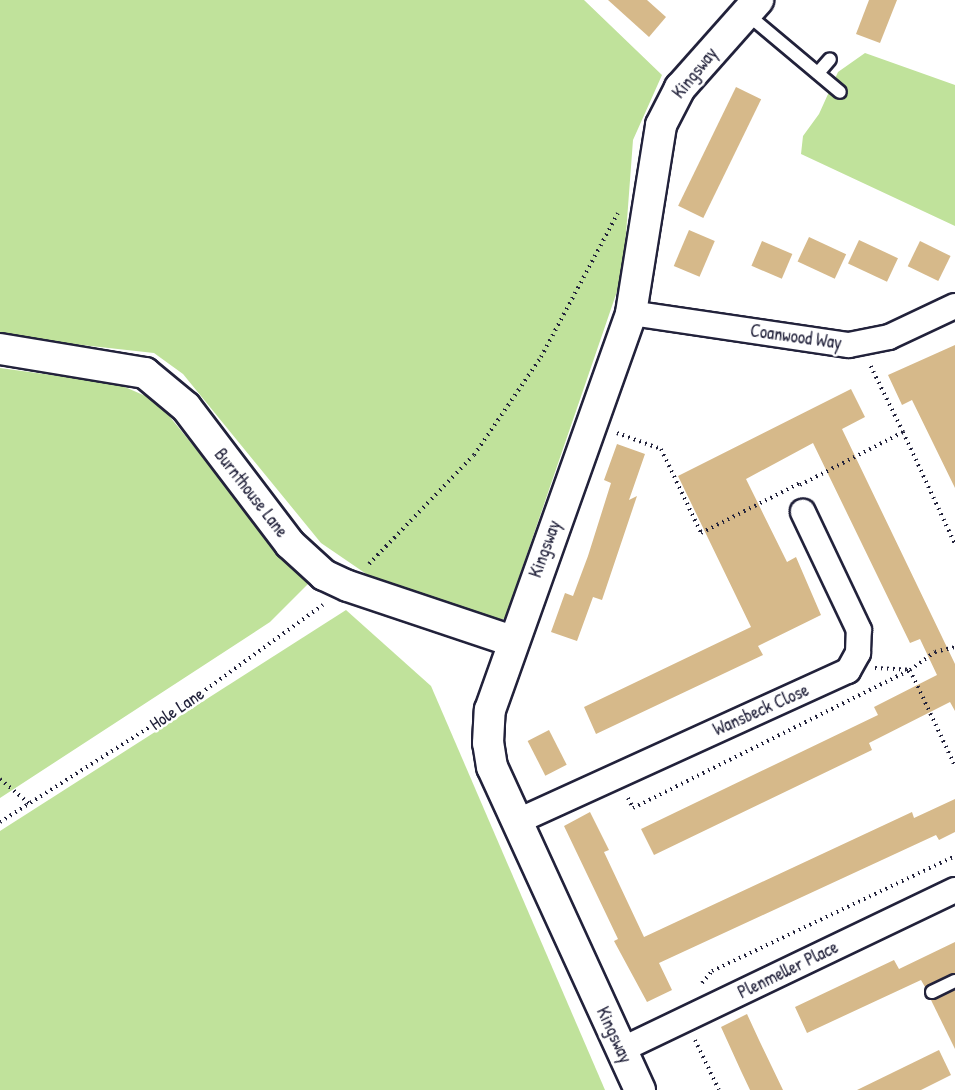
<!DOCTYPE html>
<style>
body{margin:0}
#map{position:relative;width:955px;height:1090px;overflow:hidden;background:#fff;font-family:"Patrick Hand",sans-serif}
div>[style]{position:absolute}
.green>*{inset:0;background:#c0e29b}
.building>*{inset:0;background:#d6b98a;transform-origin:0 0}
.path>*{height:4px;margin-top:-2px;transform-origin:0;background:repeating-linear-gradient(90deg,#22223b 0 1.5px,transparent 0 6px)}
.roads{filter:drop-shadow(2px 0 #22223b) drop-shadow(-2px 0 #22223b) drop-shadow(0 2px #22223b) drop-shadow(0 -2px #22223b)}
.service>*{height:12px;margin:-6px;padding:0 6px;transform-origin:6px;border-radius:6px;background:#fff}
.minor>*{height:24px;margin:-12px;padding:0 12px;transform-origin:12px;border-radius:12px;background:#fff}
.tertiary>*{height:30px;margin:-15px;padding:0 15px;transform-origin:15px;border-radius:15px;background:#fff}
span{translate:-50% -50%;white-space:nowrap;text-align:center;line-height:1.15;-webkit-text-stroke:5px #fff;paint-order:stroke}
.street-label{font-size:18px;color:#22223b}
</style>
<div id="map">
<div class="green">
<div style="clip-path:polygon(0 0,584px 0,662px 75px,633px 140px,623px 274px,505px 618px,496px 622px,381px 584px,321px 543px,183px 374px,154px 353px,0 336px)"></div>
<div style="clip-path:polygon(865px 53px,955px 85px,955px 226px,801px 154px,803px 136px,819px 114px,838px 72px)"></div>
<div style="clip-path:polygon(0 368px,118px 384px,157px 401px,278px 550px,310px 582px,270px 622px,0 798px)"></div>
<div style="clip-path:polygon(346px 610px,431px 686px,605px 1090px,0 1090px,0 831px)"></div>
</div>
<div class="building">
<div style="clip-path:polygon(608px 0,647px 0,666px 17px,649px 37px)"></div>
<div style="clip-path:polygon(869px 0,897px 0,880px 43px,856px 34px)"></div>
<div style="left:736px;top:87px;width:28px;height:132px;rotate:26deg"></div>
<div style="left:689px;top:230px;width:28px;height:39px;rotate:23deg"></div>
<div style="left:809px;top:237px;width:41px;height:27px;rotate:25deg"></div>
<div style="left:859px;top:240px;width:43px;height:26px;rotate:25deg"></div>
<div style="left:762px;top:241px;width:33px;height:27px;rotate:23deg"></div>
<div style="left:920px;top:241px;width:34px;height:28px;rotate:26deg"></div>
<div style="clip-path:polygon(955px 345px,955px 488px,912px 400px,902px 405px,888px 375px)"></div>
<div style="clip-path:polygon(851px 389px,865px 417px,842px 429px,955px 664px,955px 711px,950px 702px,869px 743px,872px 750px,654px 855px,641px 829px,878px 715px,874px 707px,937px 675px,920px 639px,910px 643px,813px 443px,746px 479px,787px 562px,796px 557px,821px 615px,758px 646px,763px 655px,596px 734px,584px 707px,751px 627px,678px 476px)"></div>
<div style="clip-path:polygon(617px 444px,645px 454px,629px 500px,637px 496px,602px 600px,593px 597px,577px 641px,551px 632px,565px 593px,573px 596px,588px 556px,611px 483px,604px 480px)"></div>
<div style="left:549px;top:730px;width:39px;height:24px;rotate:63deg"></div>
<div style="clip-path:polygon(955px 799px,955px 832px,939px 840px,936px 835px,659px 963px,672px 990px,647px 1002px,614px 941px,618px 939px,564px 826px,590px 812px,609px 850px,604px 852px,644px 937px,912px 812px,914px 818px)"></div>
<div style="clip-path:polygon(955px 942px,955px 973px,925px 987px,921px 980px,807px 1033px,795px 1007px,894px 960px,899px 969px)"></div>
<div style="clip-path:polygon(955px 990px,955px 1049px,931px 1000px)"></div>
<div style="clip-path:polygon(747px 1014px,759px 1040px,783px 1090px,750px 1090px,741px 1071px,721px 1027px)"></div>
<div style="clip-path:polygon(939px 1050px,951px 1075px,921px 1090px,857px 1090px)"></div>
</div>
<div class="path">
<div style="left:903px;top:432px;width:123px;rotate:65.1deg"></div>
<div style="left:617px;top:433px;width:47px;rotate:20deg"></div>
<div style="left:661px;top:449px;width:93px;rotate:64.5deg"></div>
<div style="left:701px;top:533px;width:111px;rotate:-26.8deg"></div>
<div style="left:800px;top:485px;width:116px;rotate:-27.2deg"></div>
<div style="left:903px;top:432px;width:75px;rotate:-116.2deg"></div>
<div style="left:369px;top:564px;width:151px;rotate:-46.1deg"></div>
<div style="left:474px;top:455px;width:119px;rotate:-55.6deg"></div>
<div style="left:541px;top:357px;width:163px;rotate:-61.9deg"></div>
<div style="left:875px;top:668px;width:35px;rotate:3deg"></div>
<div style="left:910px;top:670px;width:31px;rotate:-36deg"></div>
<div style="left:935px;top:652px;width:21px;rotate:-14deg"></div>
<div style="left:0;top:779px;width:38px;rotate:40deg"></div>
<div style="left:628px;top:798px;width:11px;rotate:63deg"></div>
<div style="left:633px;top:808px;width:309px;rotate:-26.5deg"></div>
<div style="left:910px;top:670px;width:106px;rotate:64.9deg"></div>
<div style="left:0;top:822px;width:220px;rotate:-32.4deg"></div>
<div style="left:186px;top:704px;width:169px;rotate:-35.9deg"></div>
<div style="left:702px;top:983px;width:16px;rotate:-50deg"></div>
<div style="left:712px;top:971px;width:269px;rotate:-25.3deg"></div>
<div style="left:695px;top:1040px;width:55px;rotate:64.4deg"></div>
</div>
<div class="roads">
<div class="service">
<div style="left:747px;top:14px;width:121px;rotate:40deg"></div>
<div style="left:818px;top:73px;width:18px;rotate:-49deg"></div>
<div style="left:932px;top:992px;width:25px;rotate:-26deg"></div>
</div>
<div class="minor">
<div style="left:631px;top:313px;width:220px;rotate:8.4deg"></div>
<div style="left:849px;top:345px;width:41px;rotate:-11.3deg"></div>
<div style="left:889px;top:337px;width:73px;rotate:-25.2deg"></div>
<div style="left:516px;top:822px;width:365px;rotate:-24.5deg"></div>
<div style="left:848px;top:671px;width:21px;rotate:-61deg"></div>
<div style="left:858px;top:653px;width:23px;rotate:-88deg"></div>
<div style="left:859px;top:630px;width:131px;rotate:-115.4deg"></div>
<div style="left:621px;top:1050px;width:370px;rotate:-25.6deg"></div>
</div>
<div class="tertiary">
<div style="left:0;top:349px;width:147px;rotate:9.4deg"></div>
<div style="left:145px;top:373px;width:53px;rotate:39.7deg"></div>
<div style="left:186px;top:407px;width:172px;rotate:52.8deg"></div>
<div style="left:290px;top:544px;width:46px;rotate:42.4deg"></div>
<div style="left:324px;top:575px;width:26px;rotate:25deg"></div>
<div style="left:348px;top:586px;width:173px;rotate:18.5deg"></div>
<div style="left:640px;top:1090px;width:355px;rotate:-114.6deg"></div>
<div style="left:492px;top:767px;width:24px;rotate:-99deg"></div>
<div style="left:488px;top:743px;width:33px;rotate:-87deg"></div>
<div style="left:490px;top:710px;width:421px;rotate:-70.4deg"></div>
<div style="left:631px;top:313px;width:190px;rotate:-80.9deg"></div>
<div style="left:661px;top:125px;width:42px;rotate:-62.8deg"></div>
<div style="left:680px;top:88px;width:118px;rotate:-48.4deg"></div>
</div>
</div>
<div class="street-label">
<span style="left:695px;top:73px;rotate:-51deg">Kingsway</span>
<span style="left:796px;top:337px;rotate:8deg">Coanwood Way</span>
<span style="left:251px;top:493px;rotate:52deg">Burnthouse Lane</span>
<span style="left:545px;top:549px;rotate:-70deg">Kingsway</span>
<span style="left:177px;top:709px;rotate:-34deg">Hole Lane</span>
<span style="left:761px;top:710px;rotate:-24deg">Wansbeck Close</span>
<span style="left:788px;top:970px;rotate:-26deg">Plenmeller Place</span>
<span style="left:614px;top:1035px;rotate:65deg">Kingsway</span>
</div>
</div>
